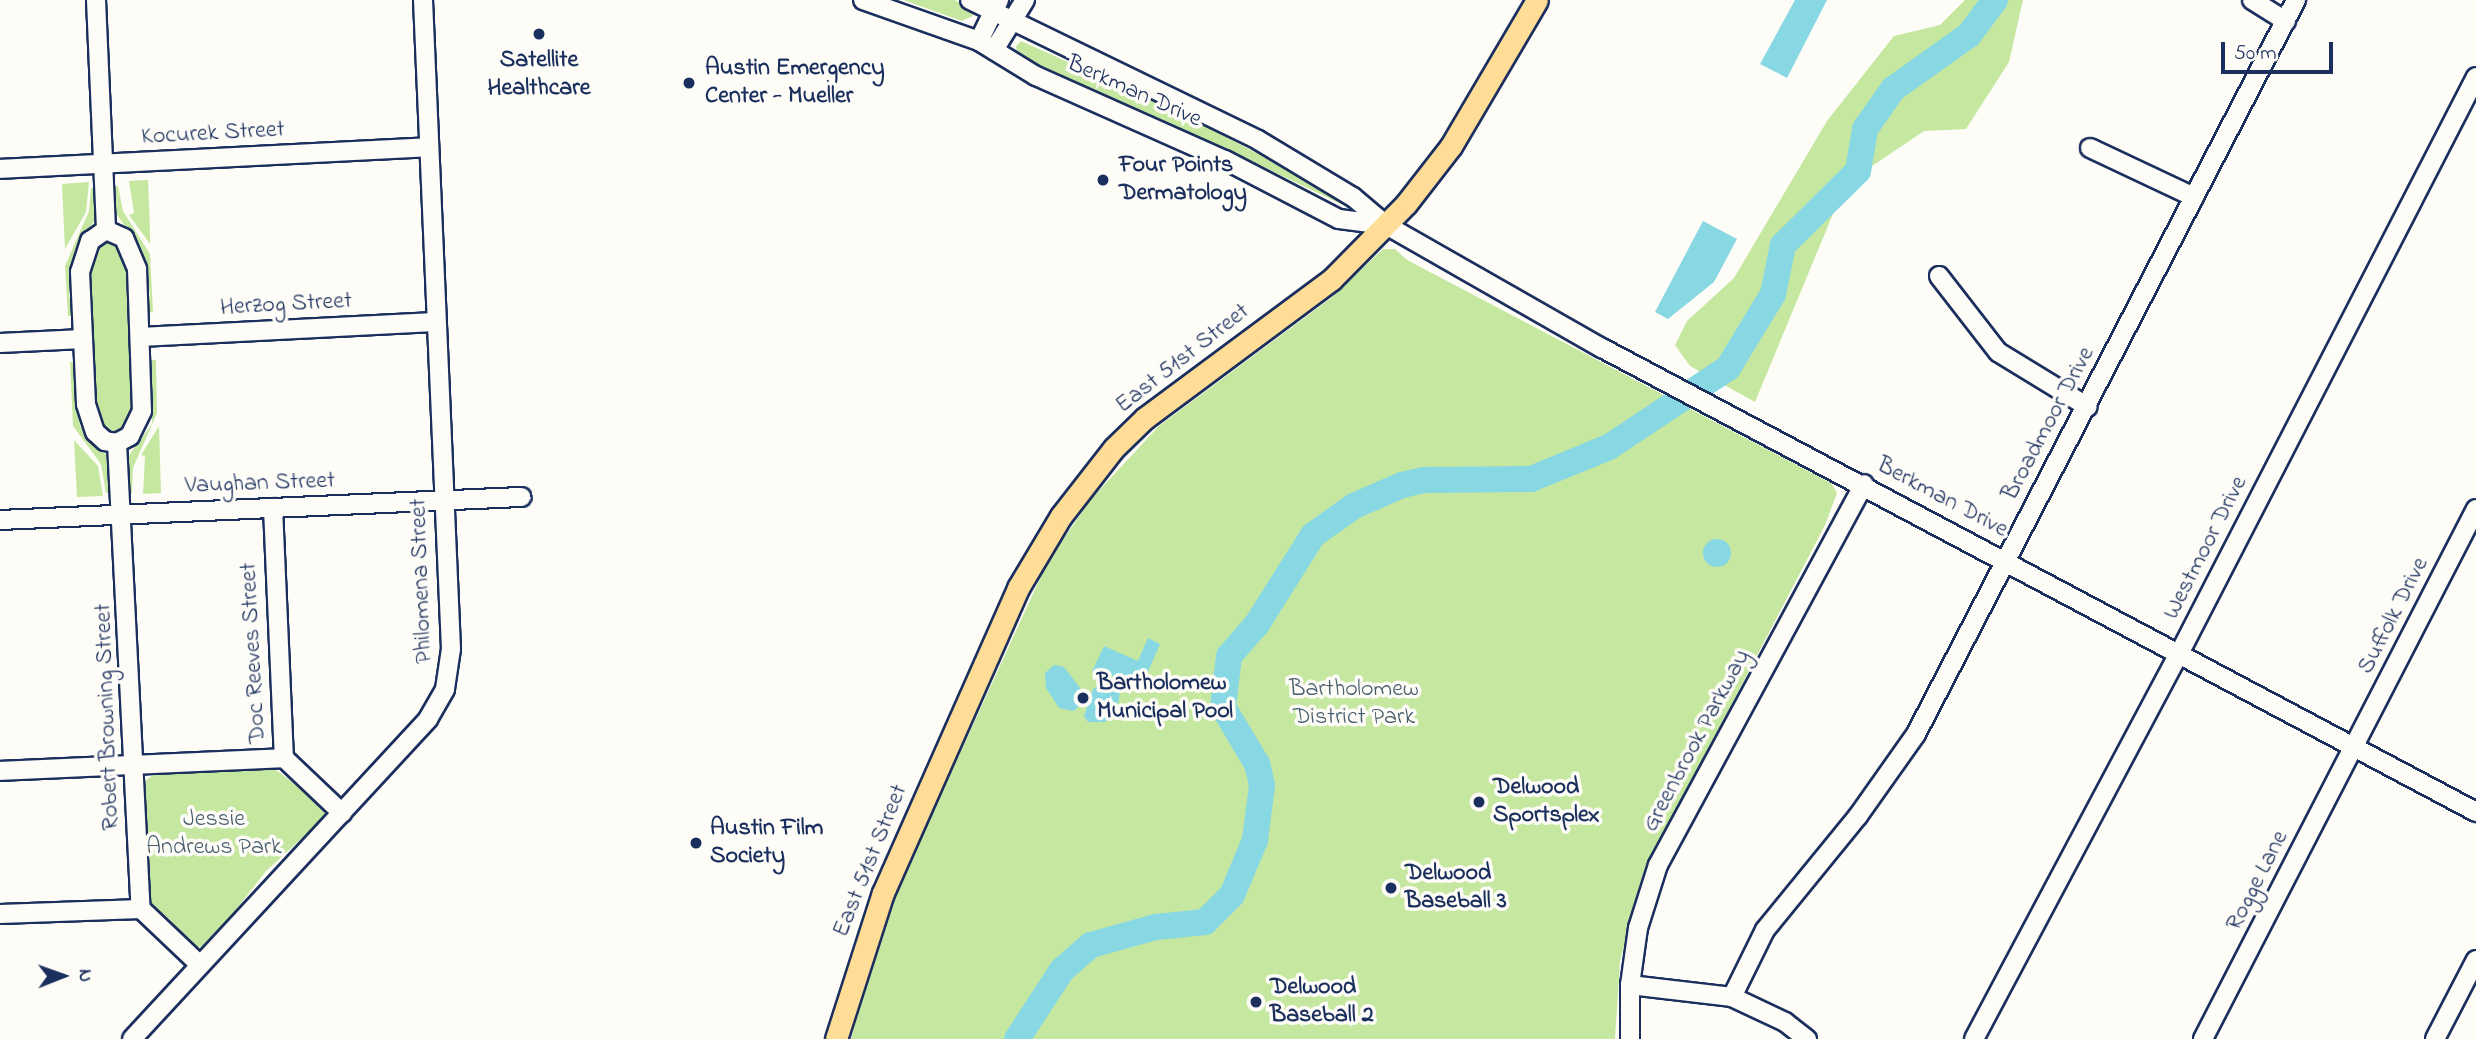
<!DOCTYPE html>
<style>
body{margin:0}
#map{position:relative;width:2476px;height:1039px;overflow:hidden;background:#fdfcf7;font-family:"Indie Flower",sans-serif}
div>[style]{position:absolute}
.green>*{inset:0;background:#c6e7a0}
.water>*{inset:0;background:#88d8e4}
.round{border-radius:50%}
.river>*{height:26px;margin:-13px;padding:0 13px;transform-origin:13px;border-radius:13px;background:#88d8e4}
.roads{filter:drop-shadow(2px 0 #1b2f5e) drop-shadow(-2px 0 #1b2f5e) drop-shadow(0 2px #1b2f5e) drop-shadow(0 -2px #1b2f5e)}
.minor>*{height:18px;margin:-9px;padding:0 9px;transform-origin:9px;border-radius:9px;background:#fdfcf7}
.major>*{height:21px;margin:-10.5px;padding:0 10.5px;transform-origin:10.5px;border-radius:10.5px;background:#ffdd96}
.dots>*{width:19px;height:19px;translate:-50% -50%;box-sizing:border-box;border:4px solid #fdfcf7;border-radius:50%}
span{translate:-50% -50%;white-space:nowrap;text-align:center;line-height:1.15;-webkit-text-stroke:7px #fdfcf7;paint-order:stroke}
.poi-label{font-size:24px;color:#1b2f5e;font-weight:700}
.left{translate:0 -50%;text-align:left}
.street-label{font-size:24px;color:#1b2f5e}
.park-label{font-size:24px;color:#465d6e}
.north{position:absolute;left:28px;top:941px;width:70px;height:70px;-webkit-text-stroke:5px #fdfcf7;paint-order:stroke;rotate:89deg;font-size:19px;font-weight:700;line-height:28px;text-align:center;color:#1b2f5e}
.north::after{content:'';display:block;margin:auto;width:24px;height:32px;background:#1b2f5e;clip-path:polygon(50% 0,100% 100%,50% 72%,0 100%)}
.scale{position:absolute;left:2221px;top:42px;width:112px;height:32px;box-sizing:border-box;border:4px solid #1b2f5e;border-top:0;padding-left:9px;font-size:21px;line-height:24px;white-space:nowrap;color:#1b2f5e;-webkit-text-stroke:5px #fdfcf7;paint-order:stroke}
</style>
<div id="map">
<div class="green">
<div style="clip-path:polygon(903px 0,955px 0,971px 9px,973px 16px,962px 21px)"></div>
<div style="clip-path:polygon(1965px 0,2023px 0,2009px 62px,1966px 129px,1924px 131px,1869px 168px,1840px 197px,1755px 402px,1690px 366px,1675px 345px,1687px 321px,1734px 278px,1827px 121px,1894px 36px,1940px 25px)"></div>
<div style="clip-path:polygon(1021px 41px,1173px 109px,1321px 187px,1345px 206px,1216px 144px,1041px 69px,1017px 53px,1016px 46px)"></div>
<div style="clip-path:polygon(148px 180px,150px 232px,150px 244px,129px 215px,134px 213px,129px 181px)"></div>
<div style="clip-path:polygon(89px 182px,86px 212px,65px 249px,62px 184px)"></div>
<div style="clip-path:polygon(118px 186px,123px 211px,150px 254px,153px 312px,144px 313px,150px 294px,142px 250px,115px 212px,113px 187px)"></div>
<div style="clip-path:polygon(96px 187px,95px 220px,77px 244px,71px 268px,69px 296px,77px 316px,68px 316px,65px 266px,89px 211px,91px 188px)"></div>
<div style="clip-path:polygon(111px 241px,120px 246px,125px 260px,120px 258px,128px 261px,137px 397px,128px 430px,112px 436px,95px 413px,86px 278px,92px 262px,99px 257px,92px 261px,97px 246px)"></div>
<div style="clip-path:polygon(1383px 249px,1395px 249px,1407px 260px,1831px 483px,1837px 493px,1825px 525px,1643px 874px,1620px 961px,1615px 1039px,851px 1039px,871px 961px,898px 889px,1048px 561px,1092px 498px,1159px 426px,1331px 298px)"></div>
<div style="clip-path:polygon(146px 360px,156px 360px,157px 413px,133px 468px,132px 493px,127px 493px,127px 458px,152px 424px,152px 379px)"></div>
<div style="clip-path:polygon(70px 362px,79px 362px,76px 383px,80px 426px,106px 455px,110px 493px,106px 493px,101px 464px,73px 426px)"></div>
<div style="clip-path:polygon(159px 426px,161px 493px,143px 494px,145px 456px,141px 455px)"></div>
<div style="clip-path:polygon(74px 440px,98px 466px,103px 496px,77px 497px)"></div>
<div style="clip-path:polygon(273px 768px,317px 800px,324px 808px,324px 818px,266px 871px,207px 947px,193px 947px,169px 919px,150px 906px,144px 782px,157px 772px)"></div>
</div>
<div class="water">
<div style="clip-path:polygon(1795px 0,1827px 0,1787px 78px,1760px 64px)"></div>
<div style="clip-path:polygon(1703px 221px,1737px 239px,1714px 282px,1668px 319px,1655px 312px)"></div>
<div class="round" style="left:1703px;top:539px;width:28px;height:28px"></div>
<div style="clip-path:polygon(1148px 638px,1160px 644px,1141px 688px,1101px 671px,1092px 672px,1104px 646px,1138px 661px)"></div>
<div style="clip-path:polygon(1054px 665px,1064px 667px,1083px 692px,1083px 702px,1074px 711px,1059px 708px,1046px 688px,1045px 673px)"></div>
<div style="clip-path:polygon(1107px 680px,1120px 691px,1117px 711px,1105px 722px,1088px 722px,1084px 716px,1093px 689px)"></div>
</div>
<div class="river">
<div style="left:1017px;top:1039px;width:82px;rotate:-56.9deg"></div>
<div style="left:1062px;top:970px;width:38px;rotate:-41deg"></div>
<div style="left:1091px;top:945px;width:67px;rotate:-15.5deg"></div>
<div style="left:1156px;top:927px;width:49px;rotate:-5.8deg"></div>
<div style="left:1205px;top:922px;width:38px;rotate:-45deg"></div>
<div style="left:1232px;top:895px;width:60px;rotate:-67.3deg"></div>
<div style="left:1255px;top:840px;width:55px;rotate:-82.7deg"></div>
<div style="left:1262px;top:785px;width:22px;rotate:-103deg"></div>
<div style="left:1257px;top:764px;width:66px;rotate:-120.8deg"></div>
<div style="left:1223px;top:707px;width:51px;rotate:-83.3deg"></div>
<div style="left:1229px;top:656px;width:43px;rotate:-48.8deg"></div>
<div style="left:1257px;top:624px;width:105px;rotate:-57.8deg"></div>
<div style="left:1313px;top:535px;width:50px;rotate:-35.3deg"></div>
<div style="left:1354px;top:506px;width:52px;rotate:-23.6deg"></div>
<div style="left:1402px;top:485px;width:23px;rotate:-13deg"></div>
<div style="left:1424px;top:480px;width:107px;rotate:-0.5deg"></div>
<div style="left:1531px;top:479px;width:84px;rotate:-22.3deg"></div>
<div style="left:1609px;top:447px;width:143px;rotate:-33.6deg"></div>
<div style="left:1728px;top:368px;width:87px;rotate:-58.7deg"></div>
<div style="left:1773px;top:294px;width:50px;rotate:-78.5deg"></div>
<div style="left:1783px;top:245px;width:105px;rotate:-44.6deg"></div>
<div style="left:1858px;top:171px;width:43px;rotate:-80.5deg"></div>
<div style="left:1865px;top:129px;width:49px;rotate:-55deg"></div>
<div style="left:1893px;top:89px;width:93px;rotate:-35.4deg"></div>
<div style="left:1969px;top:35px;width:44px;rotate:-53.4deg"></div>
</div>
<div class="roads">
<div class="minor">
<div style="left:96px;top:0;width:230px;rotate:87.5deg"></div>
<div style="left:863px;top:0;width:123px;rotate:19.5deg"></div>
<div style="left:979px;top:41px;width:67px;rotate:31.6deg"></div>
<div style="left:1036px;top:76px;width:207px;rotate:24deg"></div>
<div style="left:1225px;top:160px;width:128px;rotate:27.4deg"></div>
<div style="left:1339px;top:219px;width:47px;rotate:7.3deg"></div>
<div style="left:970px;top:0;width:320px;rotate:25.9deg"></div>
<div style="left:1258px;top:140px;width:111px;rotate:31deg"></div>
<div style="left:1353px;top:197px;width:43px;rotate:40.3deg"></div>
<div style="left:1386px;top:225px;width:249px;rotate:29.7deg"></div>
<div style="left:1602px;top:348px;width:990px;rotate:27.96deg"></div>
<div style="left:2252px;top:0;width:40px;rotate:32deg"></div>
<div style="left:979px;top:41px;width:46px;rotate:-64deg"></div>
<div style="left:994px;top:50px;width:59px;rotate:-58.2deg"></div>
<div style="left:2090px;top:148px;width:115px;rotate:25.2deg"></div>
<div style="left:0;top:169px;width:429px;rotate:-2.9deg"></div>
<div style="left:106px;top:230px;width:20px;rotate:24deg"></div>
<div style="left:124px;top:238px;width:34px;rotate:67deg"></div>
<div style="left:137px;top:269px;width:142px;rotate:88deg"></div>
<div style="left:142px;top:411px;width:28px;rotate:116deg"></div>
<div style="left:130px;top:436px;width:15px;rotate:152deg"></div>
<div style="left:117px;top:443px;width:12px;rotate:-171deg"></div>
<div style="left:105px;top:441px;width:13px;rotate:-138deg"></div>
<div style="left:95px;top:432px;width:29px;rotate:-108deg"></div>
<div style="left:86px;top:404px;width:132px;rotate:-92.6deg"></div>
<div style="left:80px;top:272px;width:33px;rotate:-72deg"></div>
<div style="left:90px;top:241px;width:19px;rotate:-35deg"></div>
<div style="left:1939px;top:276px;width:96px;rotate:52.2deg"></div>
<div style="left:1998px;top:352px;width:105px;rotate:31.4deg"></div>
<div style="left:140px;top:337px;width:295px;rotate:-2.9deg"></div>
<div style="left:0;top:343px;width:83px;rotate:-2.8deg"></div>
<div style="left:117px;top:443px;width:467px;rotate:87.1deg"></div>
<div style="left:141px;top:909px;width:81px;rotate:43.5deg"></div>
<div style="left:273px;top:508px;width:250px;rotate:87.5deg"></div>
<div style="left:284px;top:758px;width:80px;rotate:43.5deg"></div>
<div style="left:0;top:520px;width:522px;rotate:-2.53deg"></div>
<div style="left:0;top:771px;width:284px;rotate:-2.6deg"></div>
<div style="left:0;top:914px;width:141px;rotate:-2deg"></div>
<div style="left:1630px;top:985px;width:103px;rotate:6.7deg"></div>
<div style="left:1732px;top:997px;width:59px;rotate:25.3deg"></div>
<div style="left:1785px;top:1022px;width:28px;rotate:38deg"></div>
<div style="left:1732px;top:997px;width:75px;rotate:-63.8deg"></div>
<div style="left:1765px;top:930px;width:147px;rotate:-50.8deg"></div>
<div style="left:1858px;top:816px;width:100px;rotate:-54.7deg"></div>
<div style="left:1916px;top:734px;width:827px;rotate:-62.63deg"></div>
<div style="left:132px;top:1039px;width:436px;rotate:-47.2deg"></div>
<div style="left:428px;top:719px;width:34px;rotate:-60deg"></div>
<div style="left:445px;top:689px;width:40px;rotate:-81.5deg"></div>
<div style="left:451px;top:649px;width:650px;rotate:-92.47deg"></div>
<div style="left:1630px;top:1039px;width:54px;rotate:-90deg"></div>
<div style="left:1630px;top:985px;width:58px;rotate:-82deg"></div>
<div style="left:1638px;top:928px;width:66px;rotate:-72.4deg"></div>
<div style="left:1658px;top:865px;width:433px;rotate:-61.6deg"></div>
<div style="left:1974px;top:1039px;width:436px;rotate:-62deg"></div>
<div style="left:2179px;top:654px;width:649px;rotate:-62.76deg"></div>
<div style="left:2203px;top:1039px;width:596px;rotate:-62.75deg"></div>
<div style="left:2435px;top:1039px;width:89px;rotate:-62.6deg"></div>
</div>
<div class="major">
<div style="left:836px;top:1039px;width:153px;rotate:-72.2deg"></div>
<div style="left:883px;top:893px;width:334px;rotate:-66.1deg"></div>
<div style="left:1018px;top:588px;width:84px;rotate:-59.2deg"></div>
<div style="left:1061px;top:516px;width:86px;rotate:-52.1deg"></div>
<div style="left:1114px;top:448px;width:43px;rotate:-44.1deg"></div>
<div style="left:1145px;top:418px;width:232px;rotate:-36.6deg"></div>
<div style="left:1331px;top:280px;width:107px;rotate:-45.4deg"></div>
<div style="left:1406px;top:204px;width:73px;rotate:-52.2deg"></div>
<div style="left:1451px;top:146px;width:169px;rotate:-59.5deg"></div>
</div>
</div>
<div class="dots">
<div style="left:539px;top:34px;background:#1b2f5e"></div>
<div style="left:689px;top:83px;background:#1b2f5e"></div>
<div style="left:1103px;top:180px;background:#1b2f5e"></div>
<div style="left:1083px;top:698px;background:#1b2f5e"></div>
<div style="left:1479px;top:802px;background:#1b2f5e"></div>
<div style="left:696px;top:843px;background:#1b2f5e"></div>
<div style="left:1391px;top:888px;background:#1b2f5e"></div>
<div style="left:1256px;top:1002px;background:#1b2f5e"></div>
</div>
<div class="poi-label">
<span style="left:539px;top:75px">Satellite<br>Healthcare</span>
<span class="left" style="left:705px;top:83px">Austin Emergency<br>Center - Mueller</span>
<span class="left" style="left:1119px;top:180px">Four Points<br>Dermatology</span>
<span class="left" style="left:1097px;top:698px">Bartholomew<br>Municipal Pool</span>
<span class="left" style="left:1493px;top:802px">Delwood<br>Sportsplex</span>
<span class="left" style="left:710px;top:843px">Austin Film<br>Society</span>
<span class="left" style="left:1405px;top:888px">Delwood<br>Baseball 3</span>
<span class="left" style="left:1270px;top:1002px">Delwood<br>Baseball 2</span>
</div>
<div class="street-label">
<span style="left:1134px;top:92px;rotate:24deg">Berkman Drive</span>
<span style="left:213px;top:134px;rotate:-3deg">Kocurek Street</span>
<span style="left:286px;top:305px;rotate:-3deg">Herzog Street</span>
<span style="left:1183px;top:359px;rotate:-38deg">East 51st Street</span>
<span style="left:2049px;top:424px;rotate:-62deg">Broadmoor Drive</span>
<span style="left:260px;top:484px;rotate:-2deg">Vaughan Street</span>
<span style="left:1942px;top:498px;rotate:28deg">Berkman Drive</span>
<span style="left:2206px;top:548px;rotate:-63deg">Westmoor Drive</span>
<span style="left:422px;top:581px;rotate:-92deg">Philomena Street</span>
<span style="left:2394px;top:616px;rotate:-63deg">Suffolk Drive</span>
<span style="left:254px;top:653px;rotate:-93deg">Doc Reeves Street</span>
<span style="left:108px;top:717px;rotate:-92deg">Robert Browning Street</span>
<span style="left:1697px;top:741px;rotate:-62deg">Greenbrook Parkway</span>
<span style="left:871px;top:861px;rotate:-68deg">East 51st Street</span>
<span style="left:2258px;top:881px;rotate:-63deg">Rogge Lane</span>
</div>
<div class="park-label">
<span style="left:1354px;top:704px">Bartholomew<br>District Park</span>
<span style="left:214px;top:834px">Jessie<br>Andrews Park</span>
</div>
<div class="north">N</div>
<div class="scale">50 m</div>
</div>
